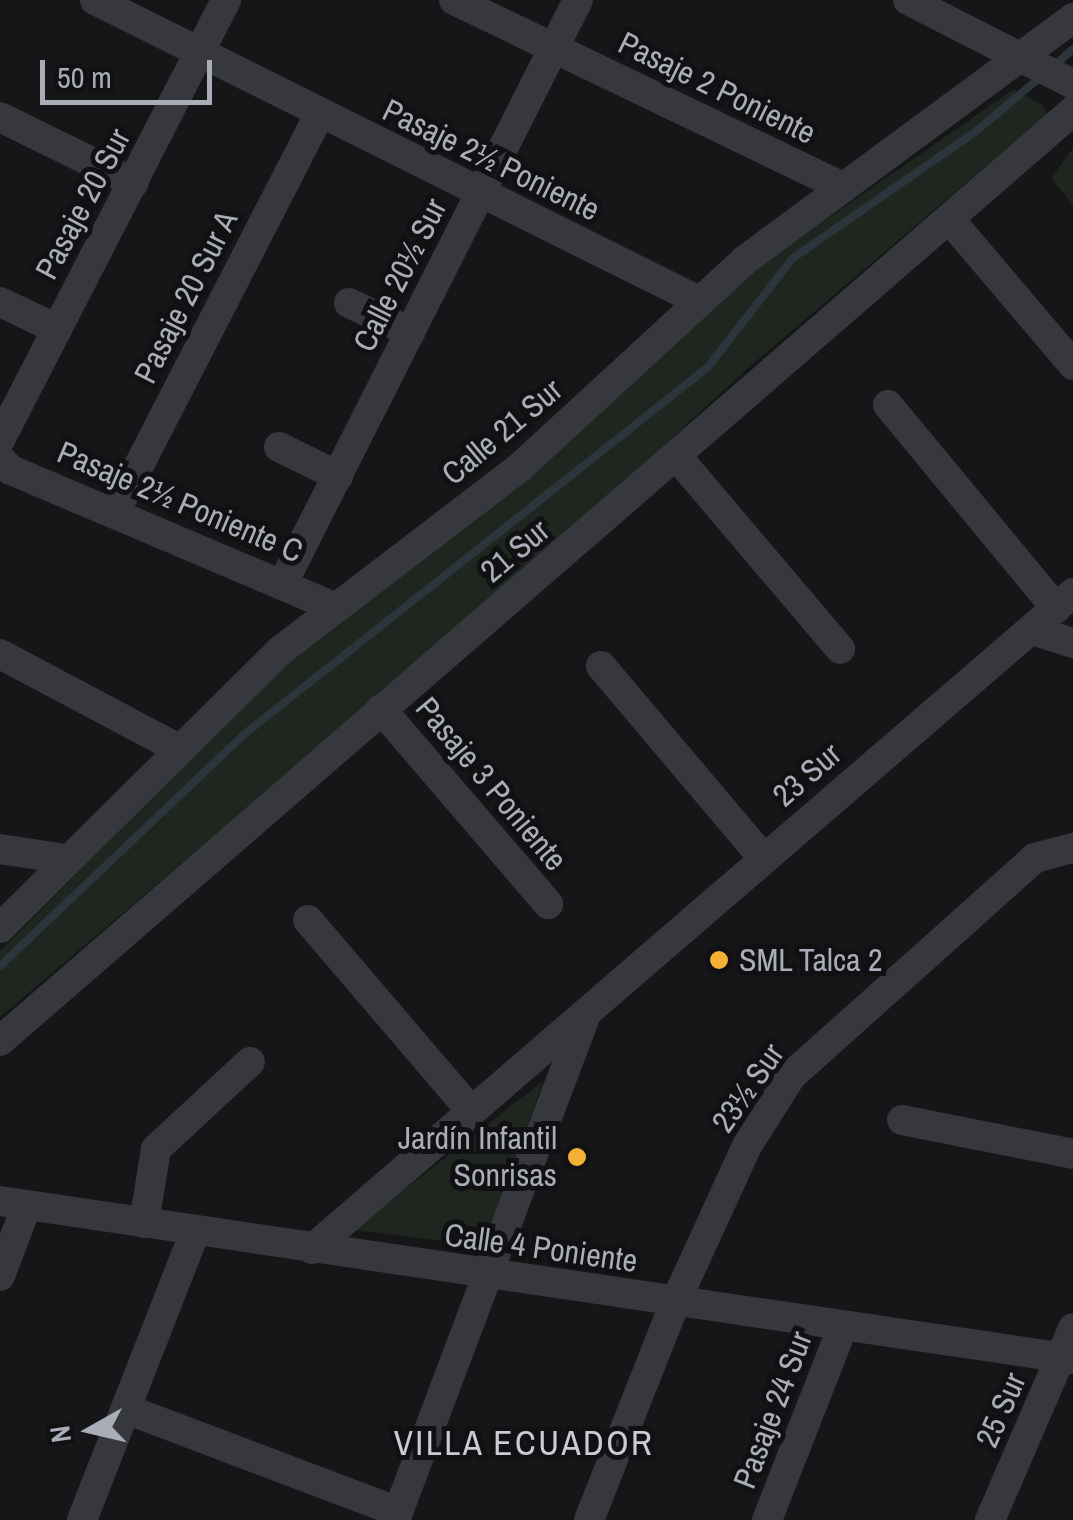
<!DOCTYPE html>
<meta charset="utf-8">
<style>
body{margin:0}
#map{position:relative;width:1073px;height:1520px;overflow:hidden;background:#161618;font-family:"Archivo Narrow",sans-serif}
div>[style]{position:absolute}
.green>*{inset:0;background:#1e261f}
.stream>*{height:8px;margin:-4px;padding:0 4px;transform-origin:4px;border-radius:4px;background:#2c353c}
.minor>*{height:30px;margin:-15px;padding:0 15px;transform-origin:15px;border-radius:15px;background:#37383d}
.dots>*{width:28px;height:28px;translate:-50% -50%;box-sizing:border-box;border:5px solid #111113;border-radius:50%}
span{translate:-50% -50%;white-space:nowrap;text-align:center;line-height:1.15;-webkit-text-stroke:10px #111113;paint-order:stroke}
.street-label{font-size:32px;color:#a8adb8}
.poi-label{font-size:32px;color:#a8adb8}
.left{translate:0 -50%;text-align:left}
.right{translate:-100% -50%;text-align:right}
.neighbourhood-label{font-size:35px;color:#c9ccd4;letter-spacing:2.5px}
.north{position:absolute;left:40px;top:1380px;width:100px;height:100px;-webkit-text-stroke:8px #111113;paint-order:stroke;rotate:262deg;font-size:28px;font-weight:700;line-height:40px;text-align:center;color:#a8adb8}
.north::after{content:'';display:block;margin:auto;width:35px;height:45px;background:#a8adb8;clip-path:polygon(50% 0,100% 100%,50% 72%,0 100%)}
.scale{position:absolute;left:40px;top:60px;width:172px;height:45px;box-sizing:border-box;border:5px solid #a8adb8;border-top:0;padding-left:12px;font-size:30px;line-height:35px;white-space:nowrap;color:#a8adb8;-webkit-text-stroke:8px #111113;paint-order:stroke}
</style>
<div id="map">
<div class="green">
<div style="clip-path:polygon(1014px 89px,1044px 106px,1046px 115px,749px 367px,536px 563px,0 1017px,0 951px,300px 651px,745px 276px)"></div>
<div style="clip-path:polygon(1073px 148px,1073px 205px,1051px 178px)"></div>
<div style="clip-path:polygon(543px 1081px,486px 1246px,353px 1230px)"></div>
</div>
<div class="stream">
<div style="left:1054px;top:66px;width:25px;rotate:-42deg"></div>
<div style="left:0;top:966px;width:334px;rotate:-43.5deg"></div>
<div style="left:242px;top:736px;width:594px;rotate:-38.37deg"></div>
<div style="left:708px;top:367px;width:138px;rotate:-52.1deg"></div>
<div style="left:793px;top:258px;width:221px;rotate:-34.7deg"></div>
<div style="left:975px;top:132px;width:89px;rotate:-40deg"></div>
</div>
<div class="minor">
<div style="left:95px;top:0;width:673px;rotate:26.49deg"></div>
<div style="left:454px;top:0;width:429px;rotate:25.7deg"></div>
<div style="left:908px;top:0;width:185px;rotate:27deg"></div>
<div style="left:0;top:117px;width:149px;rotate:26.2deg"></div>
<div style="left:951px;top:221px;width:189px;rotate:49.7deg"></div>
<div style="left:0;top:302px;width:63px;rotate:25.3deg"></div>
<div style="left:349px;top:303px;width:68px;rotate:25.4deg"></div>
<div style="left:888px;top:405px;width:264px;rotate:50.4deg"></div>
<div style="left:0;top:440px;width:495px;rotate:-62.8deg"></div>
<div style="left:279px;top:447px;width:66px;rotate:26.2deg"></div>
<div style="left:0;top:459px;width:16px;rotate:45deg"></div>
<div style="left:11px;top:470px;width:353px;rotate:23deg"></div>
<div style="left:679px;top:459px;width:249px;rotate:49.7deg"></div>
<div style="left:115px;top:512px;width:446px;rotate:-62.8deg"></div>
<div style="left:284px;top:581px;width:651px;rotate:-63.16deg"></div>
<div style="left:1032px;top:630px;width:43px;rotate:17.6deg"></div>
<div style="left:0;top:654px;width:203px;rotate:28deg"></div>
<div style="left:601px;top:666px;width:253px;rotate:49.8deg"></div>
<div style="left:381px;top:709px;width:257px;rotate:49.4deg"></div>
<div style="left:0;top:849px;width:67px;rotate:8.6deg"></div>
<div style="left:308px;top:920px;width:251px;rotate:49.5deg"></div>
<div style="left:0;top:928px;width:395px;rotate:-44.7deg"></div>
<div style="left:281px;top:650px;width:300px;rotate:-37.4deg"></div>
<div style="left:519px;top:468px;width:307px;rotate:-42.6deg"></div>
<div style="left:745px;top:260px;width:408px;rotate:-36.4deg"></div>
<div style="left:0;top:1041px;width:1420px;rotate:-40.92deg"></div>
<div style="left:902px;top:1120px;width:174px;rotate:11.2deg"></div>
<div style="left:0;top:1201px;width:1085px;rotate:8.38deg"></div>
<div style="left:144px;top:1223px;width:75px;rotate:-80.8deg"></div>
<div style="left:156px;top:1149px;width:128px;rotate:-42.8deg"></div>
<div style="left:312px;top:1249px;width:1005px;rotate:-40.76deg"></div>
<div style="left:0;top:1276px;width:76px;rotate:-69.2deg"></div>
<div style="left:126px;top:1409px;width:291px;rotate:20.7deg"></div>
<div style="left:82px;top:1520px;width:310px;rotate:-68.6deg"></div>
<div style="left:395px;top:1520px;width:541px;rotate:-69.32deg"></div>
<div style="left:589px;top:1520px;width:233px;rotate:-68.4deg"></div>
<div style="left:675px;top:1303px;width:173px;rotate:-65.4deg"></div>
<div style="left:747px;top:1146px;width:83px;rotate:-57.8deg"></div>
<div style="left:791px;top:1076px;width:327px;rotate:-41.8deg"></div>
<div style="left:1035px;top:858px;width:39px;rotate:-15deg"></div>
<div style="left:767px;top:1520px;width:208px;rotate:-68.6deg"></div>
<div style="left:990px;top:1520px;width:209px;rotate:-66.6deg"></div>
</div>
<div class="dots">
<div style="left:719px;top:960px;background:#f2b134"></div>
<div style="left:577px;top:1157px;background:#f2b134"></div>
</div>
<div class="street-label">
<span style="left:717px;top:88px;rotate:26deg">Pasaje 2 Poniente</span>
<span style="left:491px;top:160px;rotate:26deg">Pasaje 2½ Poniente</span>
<span style="left:83px;top:204px;rotate:-62deg">Pasaje 20 Sur</span>
<span style="left:400px;top:275px;rotate:-63deg">Calle 20½ Sur</span>
<span style="left:186px;top:297px;rotate:-63deg">Pasaje 20 Sur A</span>
<span style="left:502px;top:432px;rotate:-40deg">Calle 21 Sur</span>
<span style="left:180px;top:502px;rotate:23deg">Pasaje 2½ Poniente C</span>
<span style="left:515px;top:551px;rotate:-40deg">21 Sur</span>
<span style="left:807px;top:775px;rotate:-41deg">23 Sur</span>
<span style="left:491px;top:784px;rotate:50deg">Pasaje 3 Poniente</span>
<span style="left:748px;top:1088px;rotate:-55deg">23½ Sur</span>
<span style="left:541px;top:1248px;rotate:8deg">Calle 4 Poniente</span>
<span style="left:773px;top:1410px;rotate:-69deg">Pasaje 24 Sur</span>
<span style="left:1001px;top:1410px;rotate:-66deg">25 Sur</span>
</div>
<div class="poi-label">
<span class="left" style="left:739px;top:960px">SML Talca 2</span>
<span class="right" style="left:557px;top:1157px">Jardín Infantil<br>Sonrisas</span>
</div>
<div class="neighbourhood-label">
<span style="left:524px;top:1443px">VILLA ECUADOR</span>
</div>
<div class="north">N</div>
<div class="scale">50 m</div>
</div>
